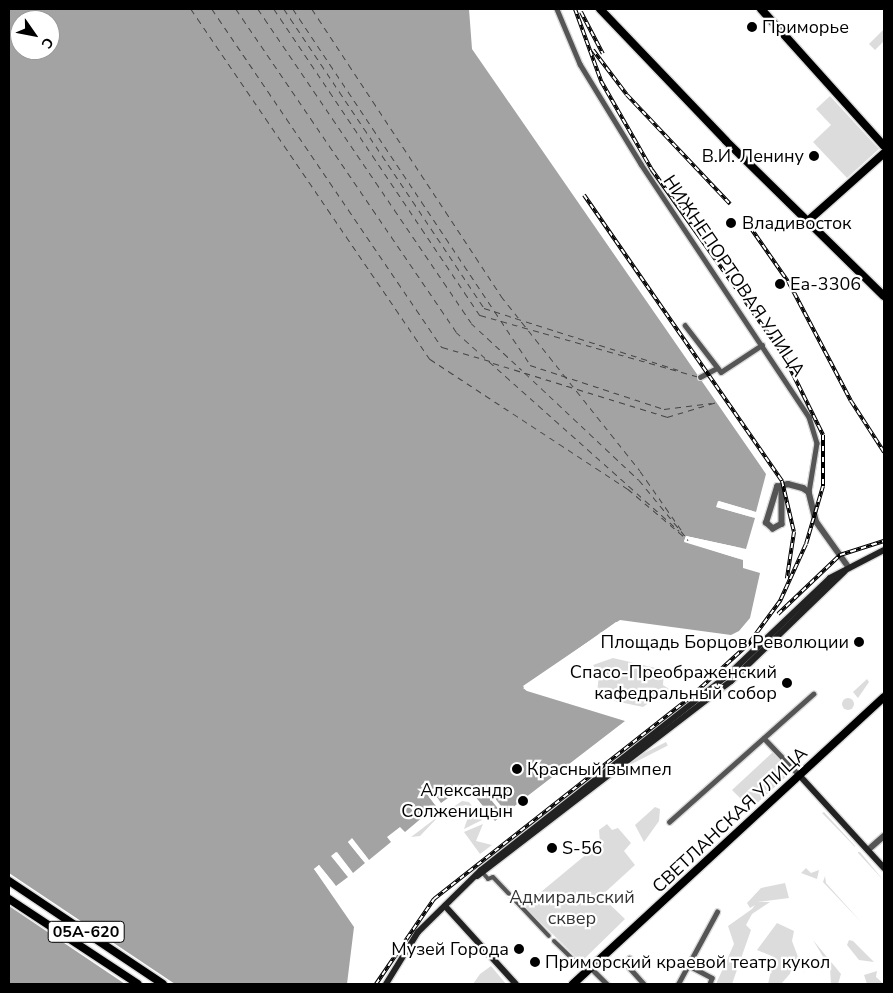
<!DOCTYPE html>
<meta charset="utf-8">
<style>
body{margin:0}
#map{position:relative;width:893px;height:993px;overflow:hidden;background:#fff;font-family:"Nunito Sans",sans-serif}
div>[style]{position:absolute}
.green>*{inset:0;background:#dcdcdc;transform-origin:0 0}
.round{border-radius:50%}
.water>*{inset:0;background:#a3a3a3}
.pier>*{inset:0;background:#fff;transform-origin:0 0}
.ferry>*{height:1px;margin-top:-0.5px;transform-origin:0;background:repeating-linear-gradient(90deg,#444 0 6px,transparent 0 11px)}
.roads{filter:drop-shadow(1px 0 #dbdbdb) drop-shadow(-1px 0 #dbdbdb) drop-shadow(0 1px #dbdbdb) drop-shadow(0 -1px #dbdbdb)}
.pedestrian>*{height:4px;margin:-2px;padding:0 2px;transform-origin:2px;border-radius:2px;background:#555}
.minor>*{height:4.5px;margin:-2.25px;padding:0 2.25px;transform-origin:2.25px;border-radius:2.25px;background:#555}
.tertiary>*{height:5.5px;margin:-2.75px;padding:0 2.75px;transform-origin:2.75px;border-radius:2.75px;background:#555}
.secondary>*{height:6px;margin:-3px;padding:0 3px;transform-origin:3px;border-radius:3px;background:#222}
.primary>*{height:8px;margin:-4px;padding:0 4px;transform-origin:4px;border-radius:4px;background:#000}
.trunk>*{height:8px;margin:-4px;padding:0 4px;transform-origin:4px;border-radius:4px;background:#000}
.rail>*{height:4px;margin-top:-2px;transform-origin:0;background:repeating-linear-gradient(90deg,#fff 0 5.5px,#000 0 11px);box-sizing:border-box;border-block:1px solid #000}
.dots>*{width:14px;height:14px;translate:-50% -50%;box-sizing:border-box;border:2px solid #fff;border-radius:50%}
span{translate:-50% -50%;white-space:nowrap;text-align:center;line-height:1.15;-webkit-text-stroke:4.5px #fff;paint-order:stroke}
.shield-label span{padding:1px 4px;background:#fff;border:1px solid;border-radius:4px;-webkit-text-stroke-width:0}
.shield-label{font-size:16px;color:#000;font-weight:700}
.poi-label{font-size:18px;color:#000}
.left{translate:0 -50%;text-align:left}
.right{translate:-100% -50%;text-align:right}
.street-label{font-size:18px;color:#000}
.park-label{font-size:18px;color:#333}
.frame{position:absolute;inset:0;border:10px solid #000;pointer-events:none}
.north{position:absolute;left:10px;top:10px;width:50px;height:50px;box-sizing:border-box;background:#fff;border:1px solid #999;border-radius:50%;rotate:123deg;font-size:14px;font-weight:700;line-height:20px;text-align:center;color:#000}
.north::after{content:'';display:block;margin:auto;width:18px;height:22px;background:#000;clip-path:polygon(50% 0,100% 100%,50% 72%,0 100%)}
</style>
<div id="map">
<div class="green">
<div style="clip-path:polygon(884px 29px,884px 41px,875px 50px,869px 44px)"></div>
<div style="clip-path:polygon(830px 96px,879px 149px,847px 178px,813px 142px,831px 125px,816px 109px)"></div>
<div style="clip-path:polygon(613px 658px,664px 670px,663px 685px,669px 689px,643px 707px,605px 699px,597px 693px,599px 674px,593px 665px)"></div>
<div style="clip-path:polygon(867px 679px,869px 682px,858px 698px,853px 692px)"></div>
<div class="round" style="left:842px;top:698px;width:12px;height:12px"></div>
<div style="left:666px;top:742px;width:4px;height:50px;rotate:63deg"></div>
<div style="clip-path:polygon(773px 752px,791px 772px,754px 806px,748px 800px,745px 803px,732px 790px)"></div>
<div style="clip-path:polygon(462px 801px,469px 802px,482px 820px,464px 829px,471px 808px,466px 805px,449px 810px)"></div>
<div style="clip-path:polygon(655px 807px,660px 809px,659px 821px,644px 842px,635px 825px)"></div>
<div style="clip-path:polygon(824px 812px,855px 846px,855px 847px,822px 813px)"></div>
<div style="clip-path:polygon(440px 815px,420px 836px,411px 837px)"></div>
<div style="clip-path:polygon(483px 824px,476px 841px,492px 845px,480px 854px,464px 832px)"></div>
<div style="clip-path:polygon(607px 824px,612px 830px,618px 828px,631px 843px,624px 851px,635px 865px,601px 896px,625px 919px,581px 962px,524px 906px,600px 843px,599px 830px)"></div>
<div style="clip-path:polygon(858px 852px,860px 852px,884px 881px,858px 853px)"></div>
<div style="clip-path:polygon(806px 868px,811px 873px,819px 870px,817px 879px,801px 873px)"></div>
<div style="clip-path:polygon(825px 876px,826px 883px,862px 923px,823px 882px)"></div>
<div style="clip-path:polygon(785px 883px,789px 898px,757px 902px,770px 902px,752px 914px,746px 925px,751px 930px,732px 984px,716px 984px,734px 944px,728px 926px,752px 909px,755px 905px,750px 908px,747px 903px,761px 888px)"></div>
<div style="clip-path:polygon(777px 923px,794px 931px,792px 941px,806px 978px,802px 968px,795px 968px,781px 984px,768px 984px,774px 957px,757px 950px)"></div>
<div style="clip-path:polygon(813px 940px,841px 974px,838px 984px,831px 984px,830px 968px)"></div>
<div style="clip-path:polygon(849px 940px,853px 941px,874px 962px,859px 960px,847px 945px)"></div>
<div style="clip-path:polygon(491px 966px,506px 984px,473px 984px,480px 974px)"></div>
<div style="clip-path:polygon(877px 971px,876px 977px,884px 984px,867px 984px,864px 975px)"></div>
</div>
<div class="water">
<div style="clip-path:polygon(evenodd,9px 9px,469px 9px,472px 49px,766px 474px,756px 512px,719px 501px,717px 507px,755px 518px,746px 549px,686px 536px,684px 541px,743px 560px,743px 568px,760px 573px,750px 618px,739px 631px,731px 635px,620px 620px,523px 686px,527px 691px,625px 721px,495px 821px,466px 785px,441px 803px,425px 782px,421px 786px,436px 806px,405px 832px,400px 827px,387px 837px,391px 842px,369px 860px,352px 839px,348px 842px,365px 863px,353px 873px,337px 852px,332px 856px,348px 877px,336px 886px,319px 865px,314px 869px,354px 927px,347px 984px,9px 984px,9px 9px,20px 20px,50px 20px,50px 50px,20px 50px,20px 20px)"></div>
</div>
<div class="pier">
<div style="clip-path:polygon(718px 501px,756px 512px,720px 505px,755px 518px,716px 507px)"></div>
<div style="clip-path:polygon(686px 536px,746px 549px,687px 539px,743px 560px,684px 542px)"></div>
<div style="clip-path:polygon(627px 621px,526px 688px,527px 691px,523px 688px,616px 622px)"></div>
<div style="clip-path:polygon(426px 782px,441px 803px,425px 786px,436px 806px,421px 786px)"></div>
<div style="left:485px;top:786px;width:33px;height:4px;rotate:51deg"></div>
<div style="clip-path:polygon(352px 838px,369px 860px,352px 842px,365px 863px,348px 842px)"></div>
<div style="clip-path:polygon(336px 852px,353px 873px,336px 855px,348px 877px,331px 856px)"></div>
<div style="clip-path:polygon(319px 865px,336px 886px,319px 868px,331px 890px,314px 869px)"></div>
<div style="clip-path:polygon(9px 873px,175px 984px,125px 984px,9px 906px)"></div>
</div>
<div class="ferry">
<div style="left:191px;top:9px;width:424px;rotate:55.7deg"></div>
<div style="left:430px;top:359px;width:237px;rotate:33.3deg"></div>
<div style="left:628px;top:489px;width:79px;rotate:40.4deg"></div>
<div style="left:212px;top:9px;width:409px;rotate:55.8deg"></div>
<div style="left:442px;top:347px;width:50px;rotate:16.3deg"></div>
<div style="left:236px;top:9px;width:391px;rotate:55.7deg"></div>
<div style="left:456px;top:332px;width:299px;rotate:41.7deg"></div>
<div style="left:258px;top:9px;width:379px;rotate:55.8deg"></div>
<div style="left:471px;top:323px;width:69px;rotate:42.7deg"></div>
<div style="left:274px;top:9px;width:369px;rotate:56.1deg"></div>
<div style="left:480px;top:315px;width:228px;rotate:15.8deg"></div>
<div style="left:284px;top:9px;width:360px;rotate:56.2deg"></div>
<div style="left:484px;top:308px;width:204px;rotate:17.7deg"></div>
<div style="left:293px;top:9px;width:428px;rotate:56.3deg"></div>
<div style="left:530px;top:365px;width:141px;rotate:18.2deg"></div>
<div style="left:664px;top:409px;width:48px;rotate:-7.1deg"></div>
<div style="left:312px;top:9px;width:344px;rotate:56.6deg"></div>
<div style="left:501px;top:296px;width:223px;rotate:51.5deg"></div>
<div style="left:640px;top:471px;width:73px;rotate:55deg"></div>
<div style="left:493px;top:363px;width:182px;rotate:17.2deg"></div>
<div style="left:667px;top:417px;width:52px;rotate:-16.7deg"></div>
<div style="left:525px;top:373px;width:156px;rotate:43.2deg"></div>
<div style="left:639px;top:480px;width:72px;rotate:50.6deg"></div>
</div>
<div class="roads">
<div class="pedestrian">
<div style="left:482px;top:872px;width:9px;rotate:49deg"></div>
<div style="left:488px;top:879px;width:5px;rotate:-22deg"></div>
<div style="left:493px;top:877px;width:81px;rotate:46.5deg"></div>
<div style="left:554px;top:941px;width:37px;rotate:44deg"></div>
</div>
<div class="minor">
<div style="left:557px;top:9px;width:60px;rotate:67.3deg"></div>
<div style="left:580px;top:64px;width:117px;rotate:58.6deg"></div>
<div style="left:641px;top:164px;width:304px;rotate:56.4deg"></div>
<div style="left:809px;top:417px;width:27px;rotate:73deg"></div>
<div style="left:817px;top:443px;width:50px;rotate:99.3deg"></div>
<div style="left:685px;top:325px;width:59px;rotate:52.5deg"></div>
<div style="left:721px;top:372px;width:49px;rotate:-33.4deg"></div>
<div style="left:700px;top:377px;width:17px;rotate:-28deg"></div>
<div style="left:764px;top:738px;width:52px;rotate:46.5deg"></div>
<div style="left:669px;top:822px;width:193px;rotate:-41.6deg"></div>
<div style="left:630px;top:958px;width:8px;rotate:113deg"></div>
<div style="left:627px;top:965px;width:25px;rotate:48deg"></div>
<div style="left:688px;top:965px;width:27px;rotate:28deg"></div>
<div style="left:712px;top:978px;width:6px;rotate:108deg"></div>
<div style="left:591px;top:968px;width:23px;rotate:45deg"></div>
<div style="left:678px;top:984px;width:82px;rotate:-61.6deg"></div>
</div>
<div class="tertiary">
<div style="left:782px;top:486px;width:38px;rotate:90deg"></div>
<div style="left:782px;top:524px;width:10px;rotate:151deg"></div>
<div style="left:773px;top:529px;width:9px;rotate:-139deg"></div>
<div style="left:766px;top:523px;width:38px;rotate:-73deg"></div>
<div style="left:777px;top:487px;width:11px;rotate:-15deg"></div>
<div style="left:788px;top:484px;width:16px;rotate:15deg"></div>
<div style="left:803px;top:488px;width:7px;rotate:34deg"></div>
<div style="left:809px;top:492px;width:30px;rotate:76deg"></div>
<div style="left:816px;top:521px;width:55px;rotate:54.6deg"></div>
<div style="left:868px;top:850px;width:21px;rotate:-41deg"></div>
</div>
<div class="secondary">
<div style="left:800px;top:776px;width:125px;rotate:47.6deg"></div>
<div style="left:477px;top:876px;width:320px;rotate:-37.5deg"></div>
<div style="left:731px;top:681px;width:158px;rotate:-44deg"></div>
<div style="left:445px;top:906px;width:105px;rotate:47.7deg"></div>
<div style="left:386px;top:984px;width:61px;rotate:-58.4deg"></div>
<div style="left:418px;top:932px;width:88px;rotate:-44.5deg"></div>
<div style="left:481px;top:870px;width:313px;rotate:-38.3deg"></div>
<div style="left:727px;top:676px;width:142px;rotate:-43.6deg"></div>
<div style="left:830px;top:578px;width:61px;rotate:-27.4deg"></div>
</div>
<div class="primary">
<div style="left:600px;top:9px;width:182px;rotate:46.3deg"></div>
<div style="left:726px;top:141px;width:221px;rotate:44.5deg"></div>
<div style="left:761px;top:9px;width:184px;rotate:48.1deg"></div>
<div style="left:810px;top:219px;width:99px;rotate:-41.7deg"></div>
<div style="left:573px;top:984px;width:423px;rotate:-42.7deg"></div>
</div>
<div class="trunk">
<div style="left:9px;top:881px;width:185px;rotate:33.8deg"></div>
<div style="left:9px;top:899px;width:154px;rotate:33.4deg"></div>
</div>
</div>
<div class="rail">
<div style="left:575px;top:9px;width:77px;rotate:70.1deg"></div>
<div style="left:601px;top:81px;width:103px;rotate:60.2deg"></div>
<div style="left:652px;top:170px;width:228px;rotate:54.6deg"></div>
<div style="left:784px;top:356px;width:88px;rotate:63.7deg"></div>
<div style="left:823px;top:435px;width:51px;rotate:90deg"></div>
<div style="left:823px;top:486px;width:60px;rotate:106.3deg"></div>
<div style="left:806px;top:544px;width:63px;rotate:114.5deg"></div>
<div style="left:780px;top:601px;width:56px;rotate:126.3deg"></div>
<div style="left:581px;top:12px;width:47px;rotate:62.4deg"></div>
<div style="left:593px;top:50px;width:56px;rotate:52.9deg"></div>
<div style="left:627px;top:95px;width:150px;rotate:46.6deg"></div>
<div style="left:584px;top:195px;width:348px;rotate:55.3deg"></div>
<div style="left:782px;top:481px;width:52px;rotate:76.8deg"></div>
<div style="left:794px;top:532px;width:47px;rotate:98.7deg"></div>
<div style="left:750px;top:227px;width:68px;rotate:55.1deg"></div>
<div style="left:789px;top:283px;width:133px;rotate:62.3deg"></div>
<div style="left:851px;top:401px;width:61px;rotate:57.1deg"></div>
<div style="left:778px;top:614px;width:86px;rotate:-43.6deg"></div>
<div style="left:840px;top:555px;width:46px;rotate:-17.7deg"></div>
<div style="left:376px;top:984px;width:103px;rotate:-55.7deg"></div>
<div style="left:434px;top:899px;width:320px;rotate:-38.2deg"></div>
<div style="left:686px;top:701px;width:89px;rotate:-42.3deg"></div>
</div>
<div class="dots">
<div style="left:752px;top:27px;background:#000"></div>
<div style="left:814px;top:156px;background:#000"></div>
<div style="left:731px;top:223px;background:#000"></div>
<div style="left:780px;top:284px;background:#000"></div>
<div style="left:859px;top:642px;background:#000"></div>
<div style="left:787px;top:683px;background:#000"></div>
<div style="left:517px;top:769px;background:#000"></div>
<div style="left:523px;top:801px;background:#000"></div>
<div style="left:552px;top:848px;background:#000"></div>
<div style="left:519px;top:949px;background:#000"></div>
<div style="left:535px;top:962px;background:#000"></div>
</div>
<div class="shield-label">
<span style="left:86px;top:932px">05А-620</span>
</div>
<div class="poi-label">
<span class="left" style="left:762px;top:27px">Приморье</span>
<span class="right" style="left:804px;top:156px">В.И. Ленину</span>
<span class="left" style="left:742px;top:223px">Владивосток</span>
<span class="left" style="left:790px;top:284px">Еа-3306</span>
<span class="right" style="left:849px;top:642px">Площадь Борцов Революции</span>
<span class="right" style="left:777px;top:683px">Спасо-Преображенский<br>кафедральный собор</span>
<span class="left" style="left:527px;top:769px">Красный вымпел</span>
<span class="right" style="left:513px;top:801px">Александр<br>Солженицын</span>
<span class="left" style="left:562px;top:848px">S-56</span>
<span class="right" style="left:509px;top:949px">Музей Города</span>
<span class="left" style="left:545px;top:962px">Приморский краевой театр кукол</span>
</div>
<div class="street-label">
<span style="left:734px;top:276px;rotate:56deg">НИЖНЕПОРТОВАЯ УЛИЦА</span>
<span style="left:730px;top:820px;rotate:-43deg">СВЕТЛАНСКАЯ УЛИЦА</span>
</div>
<div class="park-label">
<span style="left:572px;top:908px">Адмиральский<br>сквер</span>
</div>
<div class="frame"></div>
<div class="north">С</div>
</div>
